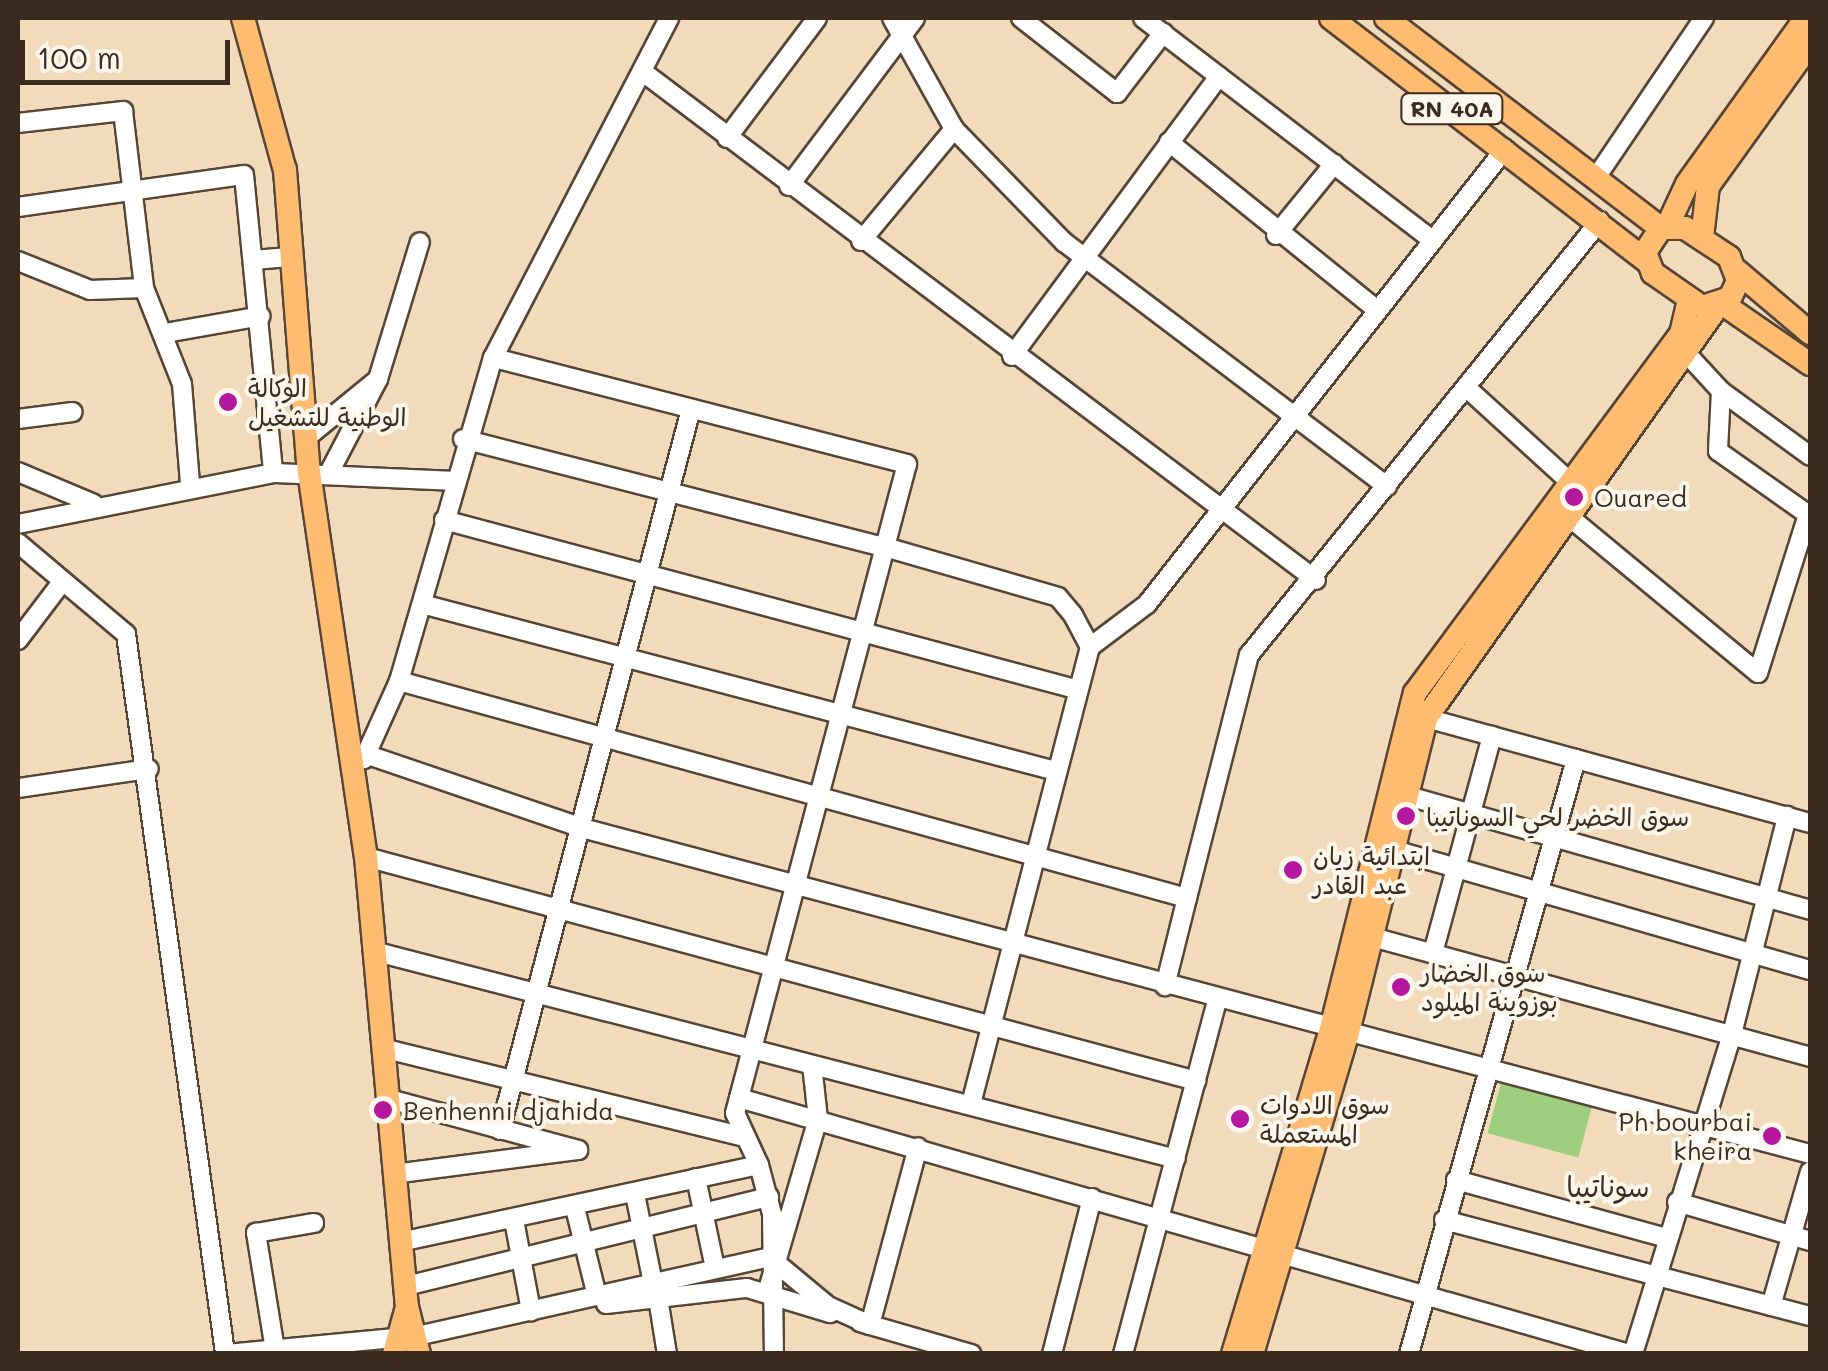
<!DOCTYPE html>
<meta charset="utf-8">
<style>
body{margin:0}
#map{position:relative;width:1828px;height:1371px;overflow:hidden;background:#f2dbbb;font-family:Mali,"Playpen Sans Arabic",sans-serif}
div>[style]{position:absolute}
.green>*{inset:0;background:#9dcf7e;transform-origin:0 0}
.roads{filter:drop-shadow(2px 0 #564536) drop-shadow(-2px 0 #564536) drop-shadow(0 2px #564536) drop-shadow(0 -2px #564536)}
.minor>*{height:18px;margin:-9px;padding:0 9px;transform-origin:9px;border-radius:9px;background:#fff}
.major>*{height:22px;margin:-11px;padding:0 11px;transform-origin:11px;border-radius:11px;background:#fdbc70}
.dots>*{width:28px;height:28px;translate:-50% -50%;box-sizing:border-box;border:5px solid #fbf7ec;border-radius:50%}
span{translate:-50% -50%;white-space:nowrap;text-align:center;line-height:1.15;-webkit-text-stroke:8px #fbf7ec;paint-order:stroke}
.shield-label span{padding:2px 8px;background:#fbf7ec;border:2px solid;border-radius:8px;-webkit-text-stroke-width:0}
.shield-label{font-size:22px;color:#3b2a1e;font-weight:700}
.poi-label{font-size:25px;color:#3b2a1e}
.left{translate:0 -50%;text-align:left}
.right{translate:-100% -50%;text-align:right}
.neighbourhood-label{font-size:28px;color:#3b2a1e}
.frame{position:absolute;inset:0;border:20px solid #3b2a1e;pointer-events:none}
.scale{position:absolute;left:20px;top:40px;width:210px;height:45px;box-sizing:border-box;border:5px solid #3b2a1e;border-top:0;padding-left:12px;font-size:30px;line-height:35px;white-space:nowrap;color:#3b2a1e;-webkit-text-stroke:8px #fbf7ec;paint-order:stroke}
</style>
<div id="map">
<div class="green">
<div style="left:1501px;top:1083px;width:94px;height:52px;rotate:15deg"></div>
</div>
<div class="roads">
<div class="minor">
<div style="left:892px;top:18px;width:127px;rotate:60.8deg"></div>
<div style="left:954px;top:129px;width:158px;rotate:45.8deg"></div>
<div style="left:1064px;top:242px;width:405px;rotate:37.1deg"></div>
<div style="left:1021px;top:18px;width:122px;rotate:38deg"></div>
<div style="left:1117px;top:93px;width:76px;rotate:-52.5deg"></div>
<div style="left:1143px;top:18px;width:364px;rotate:37.5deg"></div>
<div style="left:643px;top:72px;width:843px;rotate:37.05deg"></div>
<div style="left:18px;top:123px;width:106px;rotate:-6.5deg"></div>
<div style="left:123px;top:111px;width:178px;rotate:83.2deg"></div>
<div style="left:144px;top:288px;width:103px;rotate:68.4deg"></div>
<div style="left:182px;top:384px;width:99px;rotate:85.4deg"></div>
<div style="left:727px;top:138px;width:150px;rotate:-53.1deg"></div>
<div style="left:1169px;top:142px;width:267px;rotate:38.9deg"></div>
<div style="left:1597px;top:176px;width:191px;rotate:-55.9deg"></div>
<div style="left:789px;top:186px;width:210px;rotate:-53.1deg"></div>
<div style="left:18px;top:207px;width:228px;rotate:-8.1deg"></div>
<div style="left:244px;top:175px;width:299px;rotate:84.4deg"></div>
<div style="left:1276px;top:235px;width:92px;rotate:-50.8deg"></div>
<div style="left:861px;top:241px;width:146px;rotate:-50.3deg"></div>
<div style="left:254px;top:260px;width:38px;rotate:-5deg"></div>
<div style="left:18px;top:261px;width:78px;rotate:21.9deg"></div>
<div style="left:90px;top:290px;width:54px;rotate:-2.1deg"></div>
<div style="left:165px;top:333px;width:97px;rotate:-10deg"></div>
<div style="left:1687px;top:354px;width:50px;rotate:47.4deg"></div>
<div style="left:1721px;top:391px;width:60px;rotate:92.9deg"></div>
<div style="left:1718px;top:451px;width:113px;rotate:35.2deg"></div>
<div style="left:1012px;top:356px;width:348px;rotate:-53.5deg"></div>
<div style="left:1469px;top:390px;width:134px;rotate:42.3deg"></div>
<div style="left:1721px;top:391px;width:110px;rotate:36.1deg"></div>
<div style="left:18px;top:419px;width:55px;rotate:-7.3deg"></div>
<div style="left:306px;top:438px;width:93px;rotate:-39.3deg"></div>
<div style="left:463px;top:439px;width:436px;rotate:14.4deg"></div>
<div style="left:885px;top:547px;width:180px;rotate:16.1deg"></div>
<div style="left:1058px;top:597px;width:23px;rotate:50deg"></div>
<div style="left:1073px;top:615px;width:36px;rotate:62deg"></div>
<div style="left:1090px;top:647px;width:473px;rotate:104.6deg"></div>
<div style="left:330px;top:471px;width:104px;rotate:-62.4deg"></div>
<div style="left:378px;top:379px;width:143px;rotate:-73deg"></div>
<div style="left:18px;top:472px;width:82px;rotate:22.8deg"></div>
<div style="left:1562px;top:511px;width:254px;rotate:39.6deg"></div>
<div style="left:1758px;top:673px;width:167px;rotate:-72.5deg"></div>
<div style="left:444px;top:520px;width:653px;rotate:14.99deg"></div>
<div style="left:18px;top:524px;width:260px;rotate:-11.3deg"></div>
<div style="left:273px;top:473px;width:180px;rotate:2.5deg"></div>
<div style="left:18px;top:543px;width:141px;rotate:40.1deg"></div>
<div style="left:126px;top:634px;width:726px;rotate:82.16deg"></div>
<div style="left:422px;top:604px;width:652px;rotate:14.76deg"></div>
<div style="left:18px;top:640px;width:73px;rotate:-52.8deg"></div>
<div style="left:1090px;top:647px;width:71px;rotate:-37deg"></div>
<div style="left:1147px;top:604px;width:579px;rotate:-51.8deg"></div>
<div style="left:399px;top:681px;width:817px;rotate:15.4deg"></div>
<div style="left:1187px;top:898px;width:91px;rotate:104deg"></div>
<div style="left:1426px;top:718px;width:398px;rotate:15.3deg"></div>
<div style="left:371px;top:756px;width:223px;rotate:18.8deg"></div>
<div style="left:582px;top:828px;width:1271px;rotate:14.87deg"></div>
<div style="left:364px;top:759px;width:85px;rotate:-65.8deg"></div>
<div style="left:399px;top:681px;width:336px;rotate:-73.8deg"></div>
<div style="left:493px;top:358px;width:383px;rotate:-62.6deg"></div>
<div style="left:18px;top:788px;width:132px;rotate:-8.3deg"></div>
<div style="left:1408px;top:796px;width:418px;rotate:15.8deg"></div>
<div style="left:1394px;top:850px;width:433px;rotate:16.1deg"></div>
<div style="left:366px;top:857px;width:860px;rotate:15.1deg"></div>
<div style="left:1187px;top:898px;width:251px;rotate:-75.7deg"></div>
<div style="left:1249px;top:655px;width:558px;rotate:-51.04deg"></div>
<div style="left:1372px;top:937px;width:454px;rotate:15.3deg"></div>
<div style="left:377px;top:952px;width:825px;rotate:14.52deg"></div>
<div style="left:1433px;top:953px;width:225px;rotate:-74.8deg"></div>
<div style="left:386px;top:1049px;width:366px;rotate:13.8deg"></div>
<div style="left:739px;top:1098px;width:926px;rotate:16.05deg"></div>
<div style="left:389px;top:1099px;width:196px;rotate:15.1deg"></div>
<div style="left:578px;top:1150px;width:186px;rotate:172.6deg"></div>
<div style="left:500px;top:1130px;width:746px;rotate:-75.16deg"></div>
<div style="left:759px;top:1165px;width:51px;rotate:75.1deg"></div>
<div style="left:772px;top:1214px;width:140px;rotate:89.2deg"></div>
<div style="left:696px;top:1178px;width:92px;rotate:78.1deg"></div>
<div style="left:1456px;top:1180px;width:219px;rotate:15.4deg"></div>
<div style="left:635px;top:1194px;width:91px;rotate:78.6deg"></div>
<div style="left:1677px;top:1202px;width:139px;rotate:16.3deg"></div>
<div style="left:575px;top:1208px;width:91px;rotate:76deg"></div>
<div style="left:514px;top:1220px;width:93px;rotate:79.4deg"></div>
<div style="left:1444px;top:1220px;width:378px;rotate:14.7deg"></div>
<div style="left:400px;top:1242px;width:367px;rotate:-12.1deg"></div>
<div style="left:759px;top:1165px;width:57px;rotate:-114.8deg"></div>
<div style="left:735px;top:1113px;width:671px;rotate:-75.16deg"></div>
<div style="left:907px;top:464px;width:427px;rotate:-165.6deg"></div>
<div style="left:406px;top:1286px;width:374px;rotate:-13.8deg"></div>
<div style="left:767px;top:1293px;width:181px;rotate:-73.7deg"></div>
<div style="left:818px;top:1119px;width:54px;rotate:-96.3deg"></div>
<div style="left:658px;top:1298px;width:57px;rotate:80.9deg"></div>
<div style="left:606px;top:1304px;width:142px;rotate:-6.5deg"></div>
<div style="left:747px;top:1288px;width:87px;rotate:16.8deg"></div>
<div style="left:1771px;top:1306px;width:140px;rotate:-73.8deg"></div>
<div style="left:860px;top:1322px;width:116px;rotate:16.1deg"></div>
<div style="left:870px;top:1325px;width:184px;rotate:-74.9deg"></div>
<div style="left:275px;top:1350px;width:119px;rotate:-99.2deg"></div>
<div style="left:256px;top:1233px;width:59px;rotate:-9.8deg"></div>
<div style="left:225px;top:1354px;width:193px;rotate:-5.4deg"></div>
<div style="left:417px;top:1336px;width:361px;rotate:-12.6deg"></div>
<div style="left:769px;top:1257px;width:77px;rotate:39.7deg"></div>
<div style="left:828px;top:1306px;width:46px;rotate:24.3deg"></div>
<div style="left:1052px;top:1354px;width:161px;rotate:-75.6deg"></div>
<div style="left:1123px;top:1354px;width:365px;rotate:-75.1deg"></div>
<div style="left:1409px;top:1354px;width:618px;rotate:-74.32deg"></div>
<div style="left:1633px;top:1354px;width:335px;rotate:-72.8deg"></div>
<div style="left:1732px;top:1034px;width:225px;rotate:-75.8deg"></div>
</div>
<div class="major">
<div style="left:243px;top:18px;width:158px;rotate:74.6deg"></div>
<div style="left:285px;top:170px;width:303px;rotate:85.5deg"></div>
<div style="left:309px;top:472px;width:389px;rotate:81.6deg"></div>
<div style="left:366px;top:857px;width:452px;rotate:84.8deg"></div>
<div style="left:407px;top:1307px;width:49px;rotate:75.7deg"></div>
<div style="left:1331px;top:18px;width:398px;rotate:37.6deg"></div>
<div style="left:1386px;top:18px;width:346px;rotate:37.4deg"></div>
<div style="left:1667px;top:227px;width:47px;rotate:-65.1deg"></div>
<div style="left:1687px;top:184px;width:204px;rotate:-54.4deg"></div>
<div style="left:1661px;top:228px;width:24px"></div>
<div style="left:1685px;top:228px;width:53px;rotate:33.4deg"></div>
<div style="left:1729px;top:257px;width:26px;rotate:69deg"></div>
<div style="left:1738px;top:281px;width:19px;rotate:115deg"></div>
<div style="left:1730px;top:298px;width:29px;rotate:162deg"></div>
<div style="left:1702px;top:307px;width:60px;rotate:-145.2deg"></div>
<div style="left:1653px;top:273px;width:22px;rotate:-111deg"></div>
<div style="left:1645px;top:252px;width:29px;rotate:-56deg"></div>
<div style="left:1702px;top:238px;width:52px;rotate:-83.4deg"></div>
<div style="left:1708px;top:186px;width:175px;rotate:-54.3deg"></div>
<div style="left:1737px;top:271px;width:96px;rotate:40.3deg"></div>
<div style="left:1723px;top:304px;width:106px;rotate:34.6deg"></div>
<div style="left:394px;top:1354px;width:49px;rotate:-74.5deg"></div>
<div style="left:1233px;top:1354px;width:335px;rotate:-73.2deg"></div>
<div style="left:1330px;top:1033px;width:350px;rotate:-76deg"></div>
<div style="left:1415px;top:693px;width:447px;rotate:-53.5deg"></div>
<div style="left:1681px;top:334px;width:35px;rotate:-77deg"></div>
<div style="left:1252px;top:1354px;width:332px;rotate:-73.4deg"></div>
<div style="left:1347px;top:1036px;width:328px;rotate:-76deg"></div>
<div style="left:1426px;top:718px;width:504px;rotate:-54.7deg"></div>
</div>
</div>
<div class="dots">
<div style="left:228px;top:402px;background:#b5179e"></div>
<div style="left:1574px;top:497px;background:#b5179e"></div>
<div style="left:1406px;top:816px;background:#b5179e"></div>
<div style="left:1293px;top:870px;background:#b5179e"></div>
<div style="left:1401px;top:987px;background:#b5179e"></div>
<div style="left:383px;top:1110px;background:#b5179e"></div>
<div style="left:1240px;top:1119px;background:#b5179e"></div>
<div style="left:1772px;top:1136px;background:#b5179e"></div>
</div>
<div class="shield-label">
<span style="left:1452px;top:109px">RN 40A</span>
</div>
<div class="poi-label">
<span class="left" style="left:248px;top:402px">الوكالة<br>الوطنية للتشغيل</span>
<span class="left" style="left:1594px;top:497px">Ouared</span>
<span class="left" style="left:1426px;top:816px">سوق الخضر لحي السوناتيبا</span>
<span class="left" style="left:1313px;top:870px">ابتدائية زيان<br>عبد القادر</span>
<span class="left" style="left:1421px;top:987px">سوق الخضار<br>بوزوينة الميلود</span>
<span class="left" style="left:1260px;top:1119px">سوق الادوات<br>المستعملة</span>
<span class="left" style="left:403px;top:1110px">Benhenni djahida</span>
<span class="right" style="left:1752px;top:1136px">Ph bourbai<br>kheira</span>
</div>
<div class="neighbourhood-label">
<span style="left:1608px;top:1186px">سوناتيبا</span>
</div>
<div class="frame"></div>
<div class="scale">100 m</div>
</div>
